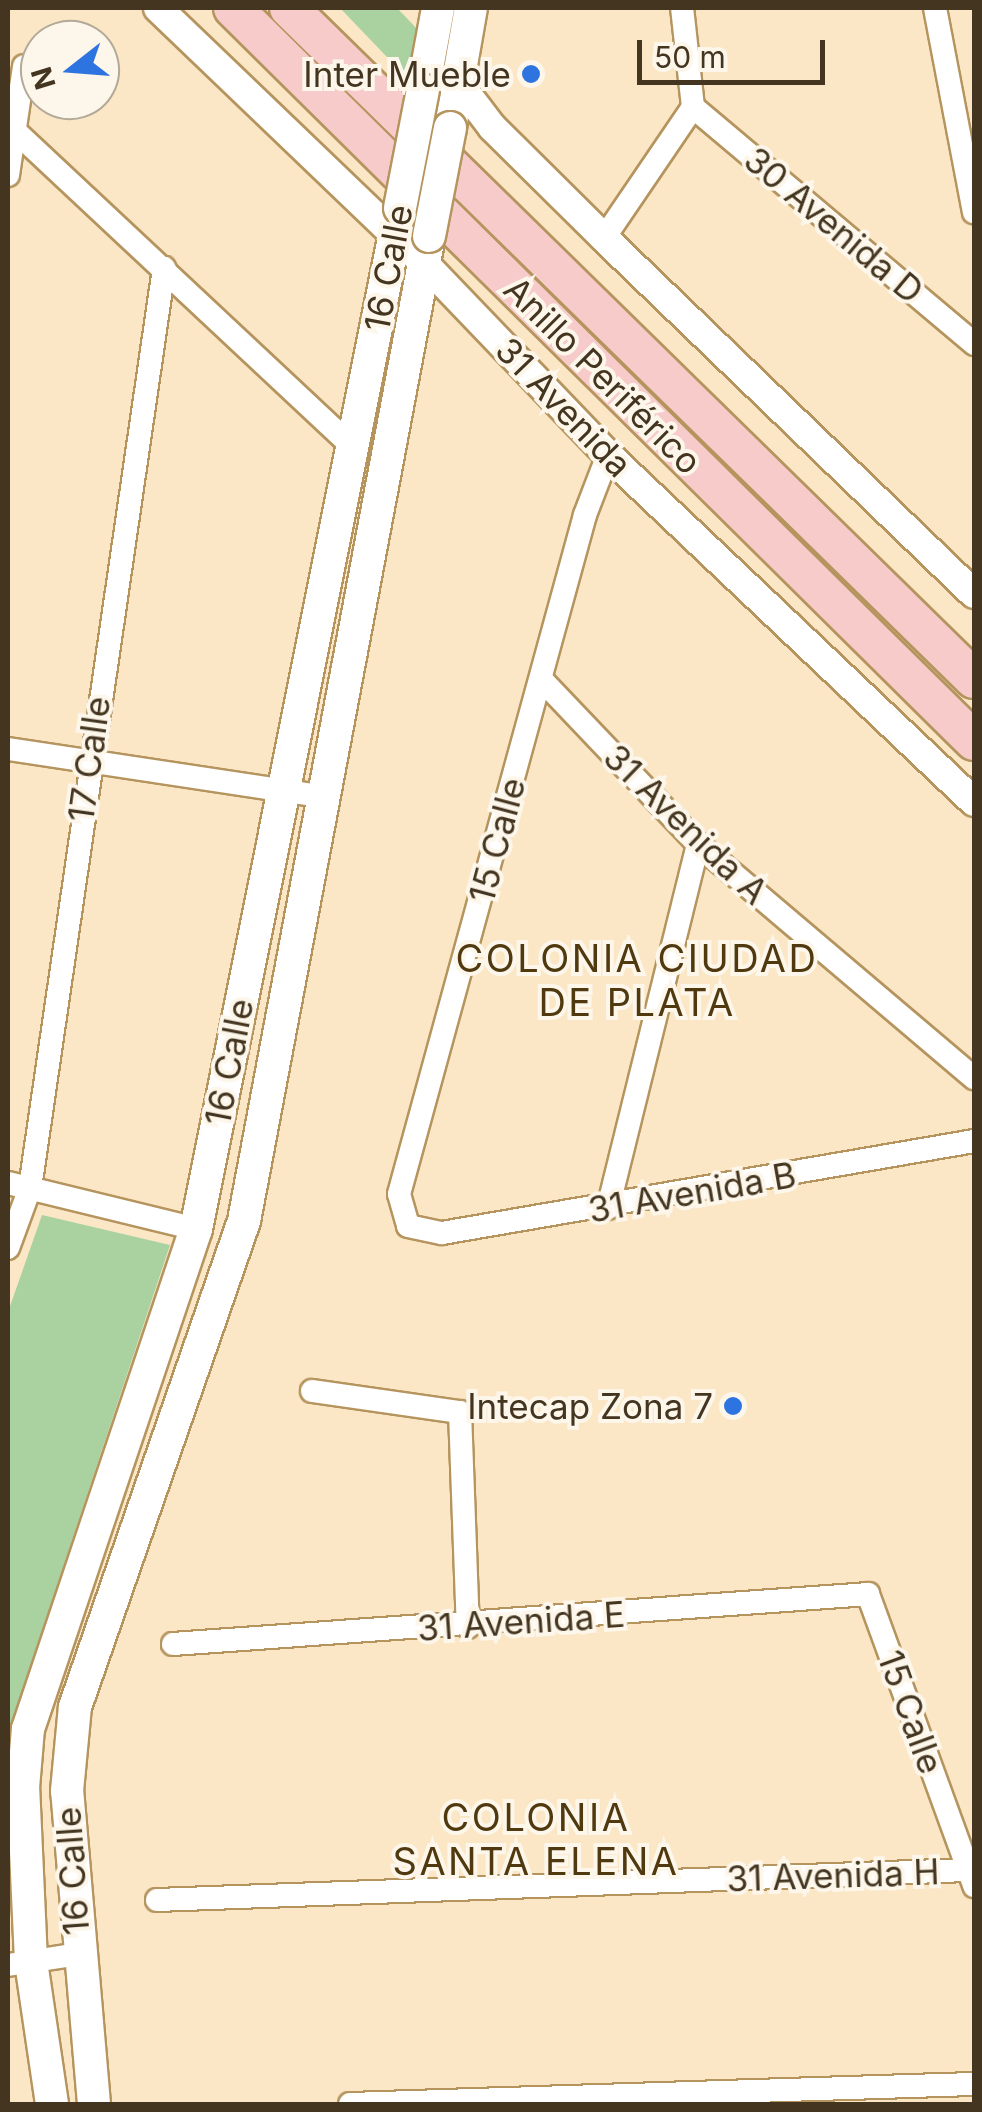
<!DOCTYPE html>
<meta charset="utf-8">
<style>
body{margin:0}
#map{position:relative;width:982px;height:2112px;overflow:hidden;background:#fbe7c6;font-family:Inter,sans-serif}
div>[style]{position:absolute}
.green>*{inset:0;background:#aad1a0}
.roads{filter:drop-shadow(2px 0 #b5945e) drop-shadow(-2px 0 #b5945e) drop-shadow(0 2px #b5945e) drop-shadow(0 -2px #b5945e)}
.minor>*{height:22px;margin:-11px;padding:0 11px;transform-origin:11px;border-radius:11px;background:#fff}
.tertiary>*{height:28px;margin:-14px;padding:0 14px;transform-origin:14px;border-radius:14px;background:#fff}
.secondary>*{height:32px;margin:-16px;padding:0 16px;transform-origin:16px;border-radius:16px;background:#fff}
.trunk>*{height:38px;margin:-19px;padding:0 19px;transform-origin:19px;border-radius:19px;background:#f6cbca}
.bridges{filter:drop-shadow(2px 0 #b5945e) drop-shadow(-2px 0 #b5945e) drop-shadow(0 2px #b5945e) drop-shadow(0 -2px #b5945e)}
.secondary-bridge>*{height:32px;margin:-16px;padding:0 16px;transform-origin:16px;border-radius:16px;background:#fff}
.dots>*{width:28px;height:28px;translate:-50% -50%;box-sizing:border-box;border:5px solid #fdf6eb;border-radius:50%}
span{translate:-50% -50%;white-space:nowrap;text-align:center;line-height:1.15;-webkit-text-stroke:8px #fdf6eb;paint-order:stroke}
.poi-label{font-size:35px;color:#43351f}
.right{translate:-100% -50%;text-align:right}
.street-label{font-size:35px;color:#43351f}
.neighbourhood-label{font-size:38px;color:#50390f;letter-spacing:2.5px}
.frame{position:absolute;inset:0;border:10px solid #43351f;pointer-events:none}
.north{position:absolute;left:20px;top:20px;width:100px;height:100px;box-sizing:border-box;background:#fdf6eb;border:2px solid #b3a999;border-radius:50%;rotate:253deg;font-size:28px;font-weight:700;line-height:40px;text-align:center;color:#43351f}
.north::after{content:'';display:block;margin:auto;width:35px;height:45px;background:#2e74e0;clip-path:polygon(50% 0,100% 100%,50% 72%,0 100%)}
.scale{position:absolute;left:637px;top:40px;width:188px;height:45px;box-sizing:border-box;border:5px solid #43351f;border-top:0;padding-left:12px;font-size:30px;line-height:35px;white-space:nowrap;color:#43351f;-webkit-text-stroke:8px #fdf6eb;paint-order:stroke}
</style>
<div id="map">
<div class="green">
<div style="clip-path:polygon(340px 8px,397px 8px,421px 33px,410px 81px)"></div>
<div style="clip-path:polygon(42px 1215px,170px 1245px,28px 1673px,26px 1864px,8px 1907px,8px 1312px)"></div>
</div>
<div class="roads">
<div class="minor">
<div style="left:935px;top:8px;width:208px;rotate:79.2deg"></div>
<div style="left:693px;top:107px;width:368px;rotate:40.1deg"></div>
<div style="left:14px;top:130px;width:461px;rotate:43.1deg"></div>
<div style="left:8px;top:175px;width:110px;rotate:-81.6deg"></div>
<div style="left:604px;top:238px;width:158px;rotate:-55.8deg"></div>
<div style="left:693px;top:107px;width:100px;rotate:-96.3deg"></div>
<div style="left:608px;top:455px;width:64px;rotate:111deg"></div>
<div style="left:585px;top:515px;width:704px;rotate:105.32deg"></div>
<div style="left:399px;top:1194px;width:33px;rotate:74deg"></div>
<div style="left:408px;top:1226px;width:35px;rotate:12deg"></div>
<div style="left:442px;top:1233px;width:540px;rotate:-9.81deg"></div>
<div style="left:541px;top:679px;width:228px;rotate:46.4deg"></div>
<div style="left:698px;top:844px;width:362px;rotate:40.3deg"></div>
<div style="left:8px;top:749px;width:320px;rotate:8.6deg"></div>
<div style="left:8px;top:1183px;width:194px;rotate:13.7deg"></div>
<div style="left:608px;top:1208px;width:375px;rotate:-76.1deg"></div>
<div style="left:8px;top:1248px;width:64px;rotate:-69.9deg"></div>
<div style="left:30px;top:1188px;width:930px;rotate:-81.71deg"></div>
<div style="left:312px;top:1391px;width:149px;rotate:8.1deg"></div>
<div style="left:460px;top:1412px;width:215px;rotate:87.9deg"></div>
<div style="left:173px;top:1644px;width:697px;rotate:-4.11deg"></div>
<div style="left:868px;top:1594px;width:311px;rotate:70deg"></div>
<div style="left:157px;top:1900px;width:813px;rotate:-2.12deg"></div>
<div style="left:8px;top:1965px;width:71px;rotate:-8.9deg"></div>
<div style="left:350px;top:2104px;width:624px;rotate:-1.84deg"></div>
</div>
<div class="tertiary">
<div style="left:158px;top:8px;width:368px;rotate:43.8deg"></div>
<div style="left:424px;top:263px;width:266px;rotate:46.2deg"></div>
<div style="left:608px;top:455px;width:504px;rotate:43.47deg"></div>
<div style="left:457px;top:81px;width:58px;rotate:52.7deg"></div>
<div style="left:492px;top:127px;width:158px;rotate:44.7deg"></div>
<div style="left:604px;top:238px;width:513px;rotate:43.9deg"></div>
</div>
<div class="secondary">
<div style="left:423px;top:90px;width:83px;rotate:-79.6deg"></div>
<div style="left:450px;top:128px;width:122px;rotate:-80.1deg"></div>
<div style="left:52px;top:2104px;width:145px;rotate:-98.4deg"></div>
<div style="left:31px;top:1961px;width:173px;rotate:-92.6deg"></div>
<div style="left:23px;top:1788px;width:59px;rotate:-85.2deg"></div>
<div style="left:28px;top:1729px;width:527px;rotate:-71.43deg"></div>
<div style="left:196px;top:1229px;width:1041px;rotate:-78.7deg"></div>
<div style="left:94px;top:2104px;width:314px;rotate:-94.9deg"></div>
<div style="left:67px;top:1791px;width:84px;rotate:-84.6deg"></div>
<div style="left:75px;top:1707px;width:515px;rotate:-70.83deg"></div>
<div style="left:244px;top:1221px;width:1002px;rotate:-79.36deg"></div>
</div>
<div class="trunk">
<div style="left:233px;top:8px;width:1042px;rotate:44.69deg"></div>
<div style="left:289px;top:8px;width:959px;rotate:44.41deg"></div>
</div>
</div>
<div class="bridges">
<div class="secondary-bridge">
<div style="left:400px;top:208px;width:120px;rotate:-79deg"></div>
<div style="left:429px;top:236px;width:110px;rotate:-79deg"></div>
</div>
</div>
<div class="dots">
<div style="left:531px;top:74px;background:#2e74e0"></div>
<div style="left:733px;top:1406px;background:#2e74e0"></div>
</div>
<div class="poi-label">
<span class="right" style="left:511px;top:74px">Inter Mueble</span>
<span class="right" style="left:713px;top:1406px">Intecap Zona 7</span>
</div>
<div class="street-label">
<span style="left:834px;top:225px;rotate:40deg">30 Avenida D</span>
<span style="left:388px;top:268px;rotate:-79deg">16 Calle</span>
<span style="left:603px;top:375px;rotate:45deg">Anillo Periférico</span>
<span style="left:564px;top:407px;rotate:46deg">31 Avenida</span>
<span style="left:89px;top:759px;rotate:-82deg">17 Calle</span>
<span style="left:686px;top:824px;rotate:44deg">31 Avenida A</span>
<span style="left:497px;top:840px;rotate:-75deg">15 Calle</span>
<span style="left:229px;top:1062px;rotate:-79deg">16 Calle</span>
<span style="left:692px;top:1192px;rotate:-10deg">31 Avenida B</span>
<span style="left:521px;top:1621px;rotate:-4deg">31 Avenida E</span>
<span style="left:911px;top:1712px;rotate:70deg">15 Calle</span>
<span style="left:72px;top:1871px;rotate:-94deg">16 Calle</span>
<span style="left:833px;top:1875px;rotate:-2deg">31 Avenida H</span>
</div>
<div class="neighbourhood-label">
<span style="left:637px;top:981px">COLONIA CIUDAD<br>DE PLATA</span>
<span style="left:536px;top:1840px">COLONIA<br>SANTA ELENA</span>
</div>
<div class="frame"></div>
<div class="north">N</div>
<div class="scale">50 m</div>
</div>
